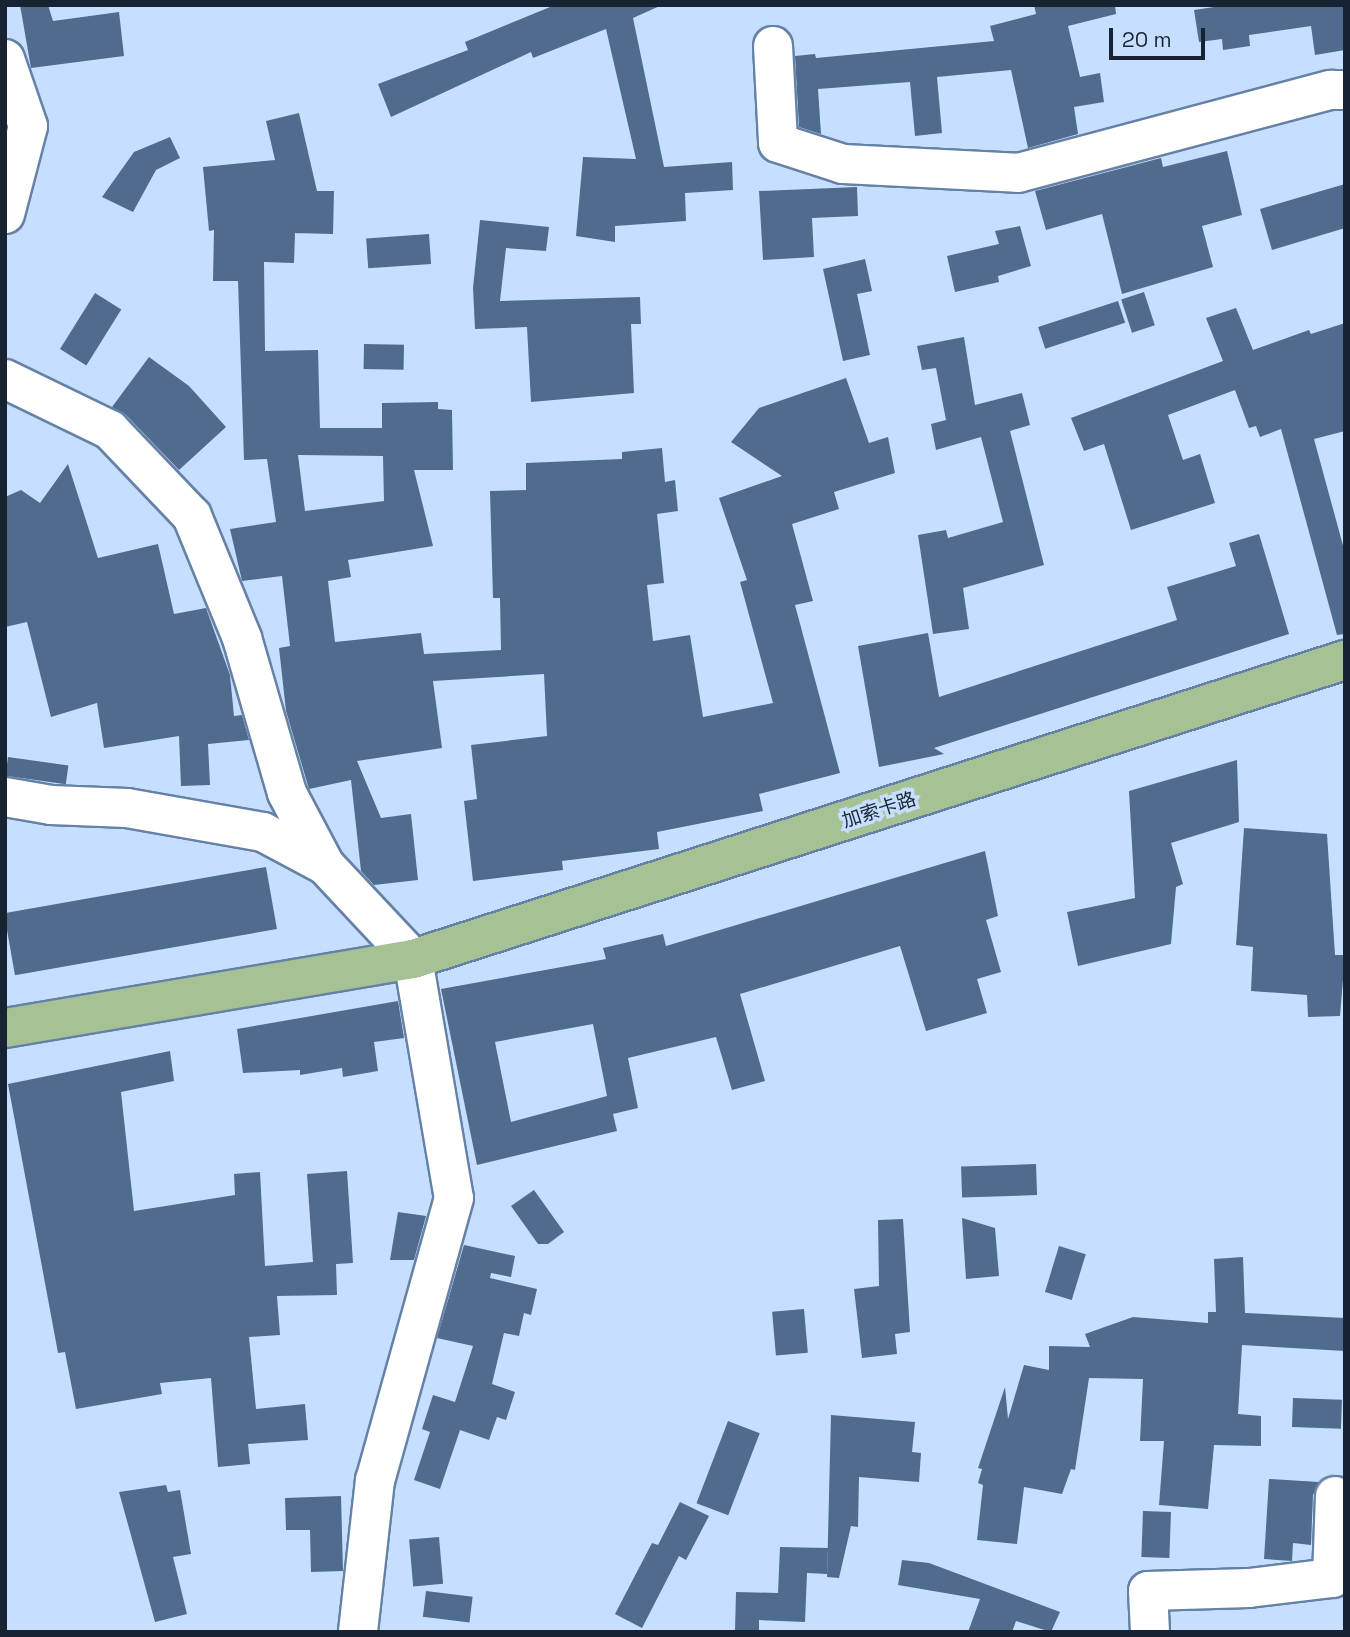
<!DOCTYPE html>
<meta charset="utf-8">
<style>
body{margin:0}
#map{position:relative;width:1350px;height:1637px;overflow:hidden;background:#c6dfff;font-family:"Space Grotesk","Noto Sans SC",sans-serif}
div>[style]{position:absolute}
.building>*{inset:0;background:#4f6b8d;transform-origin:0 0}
.roads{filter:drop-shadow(2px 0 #6582a6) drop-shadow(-2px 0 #6582a6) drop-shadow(0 2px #6582a6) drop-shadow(0 -2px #6582a6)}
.minor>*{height:38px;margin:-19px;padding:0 19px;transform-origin:19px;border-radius:19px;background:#fff}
.major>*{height:38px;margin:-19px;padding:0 19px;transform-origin:19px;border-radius:19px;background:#a6c194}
span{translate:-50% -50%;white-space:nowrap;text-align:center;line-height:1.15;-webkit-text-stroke:7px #c6dfff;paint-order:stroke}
.street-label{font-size:19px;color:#182332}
.frame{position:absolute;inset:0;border:7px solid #182332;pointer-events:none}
.scale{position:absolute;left:1109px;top:28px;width:96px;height:32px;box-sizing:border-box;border:4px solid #182332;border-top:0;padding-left:9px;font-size:21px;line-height:24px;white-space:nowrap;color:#182332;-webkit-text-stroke:5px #c6dfff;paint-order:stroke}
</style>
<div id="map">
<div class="building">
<div style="clip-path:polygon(20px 5px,48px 5px,53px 21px,119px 12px,124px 56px,31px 68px)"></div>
<div style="clip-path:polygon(555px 5px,662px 5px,633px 18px,664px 167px,732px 162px,733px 190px,685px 193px,686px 221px,615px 226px,615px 242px,576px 236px,583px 157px,636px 159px,606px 29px,533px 58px,531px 52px,391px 117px,378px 84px,468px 50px,465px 42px)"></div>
<div style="clip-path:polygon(1034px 5px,1115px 5px,1116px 14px,1068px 26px,1080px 77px,1100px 73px,1104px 102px,1074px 107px,1078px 134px,1028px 148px,1011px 70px,937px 77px,942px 133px,915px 136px,910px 82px,818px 89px,821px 134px,799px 127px,795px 56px,815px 54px,816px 58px,994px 41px,990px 26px,1036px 14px)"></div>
<div style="clip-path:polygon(1228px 5px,1345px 5px,1345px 50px,1315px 55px,1311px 26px,1249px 35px,1250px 46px,1223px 50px,1222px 39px,1199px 42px,1194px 10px)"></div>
<div style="clip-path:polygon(evenodd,299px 113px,317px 191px,334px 191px,333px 234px,295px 233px,294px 263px,264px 262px,265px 351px,318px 350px,320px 428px,382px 428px,382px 403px,438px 402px,438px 409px,452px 410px,453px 470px,414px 470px,433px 546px,348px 560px,351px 577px,328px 581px,335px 642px,421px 633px,424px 654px,501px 650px,500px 598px,493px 598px,490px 491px,526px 490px,526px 463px,622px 459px,622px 452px,662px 448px,665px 482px,675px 480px,678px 511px,657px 514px,664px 583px,647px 585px,653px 641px,690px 635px,703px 717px,773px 703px,740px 582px,747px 580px,719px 498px,782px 476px,731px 442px,759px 408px,846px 378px,869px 443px,888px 437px,895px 473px,834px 492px,839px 509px,792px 524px,813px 601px,795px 605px,840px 773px,759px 794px,763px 811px,657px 832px,659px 849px,562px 861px,563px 870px,473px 881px,464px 801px,477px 799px,471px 745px,547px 736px,544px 674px,433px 681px,442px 748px,357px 761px,381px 818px,411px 814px,418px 880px,374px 885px,361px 871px,351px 780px,309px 789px,286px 711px,279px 648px,290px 646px,282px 576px,242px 581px,230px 529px,276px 522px,267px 459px,244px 460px,238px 281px,213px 281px,214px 230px,209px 231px,203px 167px,275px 160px,266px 121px,299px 113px,298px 455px,383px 456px,384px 501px,305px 511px,298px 455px)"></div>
<div style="clip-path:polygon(170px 137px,180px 158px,156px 170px,133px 212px,102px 197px,134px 152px)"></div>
<div style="clip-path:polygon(1227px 151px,1242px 215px,1202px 226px,1213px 267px,1122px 294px,1102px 214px,1046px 230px,1035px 191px,1161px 158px,1163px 167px)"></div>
<div style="clip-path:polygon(1345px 184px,1345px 228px,1272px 250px,1260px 209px)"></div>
<div style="clip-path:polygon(857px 187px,858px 216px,812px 218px,814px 257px,763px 260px,759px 191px)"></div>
<div style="clip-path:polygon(480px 220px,549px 227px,546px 251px,506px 248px,500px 301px,640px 297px,641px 324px,631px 324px,634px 393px,531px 402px,527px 327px,475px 329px,473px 288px)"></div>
<div style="clip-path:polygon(1020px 226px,1031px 266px,998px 276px,999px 282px,955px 292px,947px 256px,999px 244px,995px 231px)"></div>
<div style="left:429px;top:234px;width:30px;height:63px;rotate:86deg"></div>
<div style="clip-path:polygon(865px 259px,872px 291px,857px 294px,870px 355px,843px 361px,823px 269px)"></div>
<div style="left:1144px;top:292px;width:35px;height:24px;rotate:72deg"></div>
<div style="left:95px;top:293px;width:31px;height:66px;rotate:32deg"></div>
<div style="left:1118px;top:301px;width:23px;height:84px;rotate:72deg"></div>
<div style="clip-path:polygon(1236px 308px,1253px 350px,1309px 330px,1311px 334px,1345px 323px,1345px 431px,1314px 439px,1345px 553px,1345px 634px,1337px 635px,1281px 429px,1260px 437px,1256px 426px,1249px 428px,1235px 390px,1168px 415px,1183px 460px,1200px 454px,1215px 503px,1131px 530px,1104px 444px,1084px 451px,1071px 418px,1223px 361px,1206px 318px)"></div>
<div style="clip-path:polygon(964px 337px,975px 405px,1022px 393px,1030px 425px,1010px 431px,1044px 565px,963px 588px,969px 629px,933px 634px,918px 535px,946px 530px,948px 538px,1003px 522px,981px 437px,936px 450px,931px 424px,946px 420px,936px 368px,922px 370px,917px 346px)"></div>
<div style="left:364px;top:344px;width:40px;height:25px;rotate:1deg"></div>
<div style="clip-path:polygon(149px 357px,189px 386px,226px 427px,179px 470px,126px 415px,112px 407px)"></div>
<div style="clip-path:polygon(68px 464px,98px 558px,158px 544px,174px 614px,206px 608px,230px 675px,234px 716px,242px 715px,249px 740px,208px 744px,210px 785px,181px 786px,179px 736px,104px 748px,97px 703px,51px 717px,27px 622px,5px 627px,5px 497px,21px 490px,40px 503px)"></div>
<div style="clip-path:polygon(1259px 534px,1289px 634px,934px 748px,944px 754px,879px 767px,858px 646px,928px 633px,939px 697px,1177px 620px,1167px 587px,1236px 566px,1229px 543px)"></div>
<div style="left:8px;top:757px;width:61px;height:19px;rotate:8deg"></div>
<div style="clip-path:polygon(1237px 760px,1239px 822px,1171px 843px,1183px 884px,1176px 887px,1171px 944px,1078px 966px,1067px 912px,1135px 898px,1129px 791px)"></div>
<div style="clip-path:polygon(1244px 828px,1327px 834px,1335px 955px,1345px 955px,1340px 1016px,1308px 1017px,1307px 995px,1251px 991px,1253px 947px,1236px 945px)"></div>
<div style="clip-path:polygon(evenodd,985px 851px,998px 916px,986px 920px,1001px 972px,977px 979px,987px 1013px,926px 1031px,900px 946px,740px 994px,765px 1081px,732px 1090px,716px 1037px,628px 1058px,638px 1108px,613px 1114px,617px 1131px,477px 1165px,441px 989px,606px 959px,603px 948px,663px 934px,666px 946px,985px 851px,593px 1024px,607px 1096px,511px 1122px,495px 1042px,593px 1024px)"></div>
<div style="left:266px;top:867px;width:63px;height:266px;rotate:80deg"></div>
<div style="clip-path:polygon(398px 1001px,404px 1038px,374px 1042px,378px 1071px,343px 1077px,342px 1068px,300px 1075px,300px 1070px,243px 1073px,237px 1029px)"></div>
<div style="clip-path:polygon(170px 1051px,174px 1081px,121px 1092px,134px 1211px,235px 1195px,234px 1174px,260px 1172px,265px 1266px,313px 1262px,307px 1174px,347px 1171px,353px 1263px,336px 1264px,337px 1295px,277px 1296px,280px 1335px,249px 1337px,256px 1409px,305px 1404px,308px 1440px,248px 1444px,250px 1464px,218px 1467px,211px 1378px,160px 1383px,162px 1394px,76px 1409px,65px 1352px,58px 1353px,8px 1084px)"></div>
<div style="left:1036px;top:1164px;width:31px;height:75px;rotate:88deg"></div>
<div style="clip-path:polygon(534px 1190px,564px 1232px,548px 1244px,538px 1244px,511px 1206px)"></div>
<div style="clip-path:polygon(398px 1212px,426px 1216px,414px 1260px,390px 1260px)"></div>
<div style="clip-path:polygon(962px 1218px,995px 1228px,999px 1276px,966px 1279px)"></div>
<div style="clip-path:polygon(903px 1219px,910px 1332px,895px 1334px,897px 1354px,862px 1358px,854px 1289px,879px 1286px,878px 1220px)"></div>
<div style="clip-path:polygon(464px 1245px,515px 1256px,511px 1277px,491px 1273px,490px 1278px,537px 1289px,531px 1315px,524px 1313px,519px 1336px,504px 1333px,492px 1384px,515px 1392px,506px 1420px,497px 1417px,489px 1440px,460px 1430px,440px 1489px,414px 1480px,430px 1432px,422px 1429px,433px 1395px,455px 1402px,473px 1346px,437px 1338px)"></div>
<div style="left:1059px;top:1246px;width:28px;height:48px;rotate:17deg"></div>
<div style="clip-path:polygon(1243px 1257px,1245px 1313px,1345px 1318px,1345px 1351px,1242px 1345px,1238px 1414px,1261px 1416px,1261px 1446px,1214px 1445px,1208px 1509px,1159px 1505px,1164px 1441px,1140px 1441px,1143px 1379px,1089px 1378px,1075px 1470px,1071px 1469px,1062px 1494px,1024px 1487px,1017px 1544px,977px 1540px,983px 1485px,978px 1483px,982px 1469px,978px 1468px,1005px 1387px,1008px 1419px,1024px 1365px,1049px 1370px,1049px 1346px,1090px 1347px,1085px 1334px,1133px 1317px,1208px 1323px,1208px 1312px,1216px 1312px,1214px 1259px)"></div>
<div style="left:804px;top:1309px;width:44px;height:32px;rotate:85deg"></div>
<div style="left:1293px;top:1398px;width:49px;height:29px;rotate:2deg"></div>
<div style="clip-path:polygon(831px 1415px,915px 1422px,912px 1452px,921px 1453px,919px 1482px,859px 1477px,858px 1527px,851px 1526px,839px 1578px,827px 1577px)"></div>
<div style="left:728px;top:1421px;width:34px;height:88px;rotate:21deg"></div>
<div style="clip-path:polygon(1269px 1479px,1319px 1482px,1313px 1495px,1311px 1545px,1293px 1543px,1292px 1561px,1264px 1559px)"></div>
<div style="clip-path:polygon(166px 1485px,168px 1492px,180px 1490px,191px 1554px,173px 1557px,187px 1614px,155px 1622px,119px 1492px)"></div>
<div style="clip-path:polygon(341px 1496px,343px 1571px,311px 1572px,310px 1530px,286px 1530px,285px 1498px)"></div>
<div style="clip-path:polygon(680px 1502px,709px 1516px,686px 1560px,679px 1556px,642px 1628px,615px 1614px,652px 1543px,658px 1545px)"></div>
<div style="left:1143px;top:1511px;width:28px;height:46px;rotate:2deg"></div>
<div style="left:439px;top:1537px;width:47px;height:30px;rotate:85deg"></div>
<div style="clip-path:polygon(780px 1547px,828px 1548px,827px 1574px,807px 1573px,805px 1622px,759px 1620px,759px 1631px,735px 1630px,736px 1592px,778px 1593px)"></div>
<div style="clip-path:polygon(902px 1560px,929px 1563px,1060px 1612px,1051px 1632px,1016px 1621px,1012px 1632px,968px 1632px,980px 1599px,898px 1585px)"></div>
<div style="left:426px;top:1591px;width:47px;height:26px;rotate:7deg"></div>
</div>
<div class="roads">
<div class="minor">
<div style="left:773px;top:46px;width:97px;rotate:87deg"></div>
<div style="left:778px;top:143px;width:68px;rotate:17.9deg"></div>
<div style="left:843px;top:164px;width:175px;rotate:2.9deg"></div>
<div style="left:1018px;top:173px;width:324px;rotate:-14.9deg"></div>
<div style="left:1331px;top:90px;width:14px"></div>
<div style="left:5px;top:59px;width:71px;rotate:71.1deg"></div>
<div style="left:28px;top:126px;width:91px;rotate:104.6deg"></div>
<div style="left:5px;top:379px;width:117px;rotate:25.9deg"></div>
<div style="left:110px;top:430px;width:119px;rotate:46.4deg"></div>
<div style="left:192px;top:516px;width:132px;rotate:67.7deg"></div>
<div style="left:242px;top:638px;width:161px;rotate:73.8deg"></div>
<div style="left:287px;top:793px;width:81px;rotate:62.2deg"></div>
<div style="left:325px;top:865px;width:129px;rotate:46.9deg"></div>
<div style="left:413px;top:959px;width:242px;rotate:80.3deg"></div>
<div style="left:454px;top:1198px;width:293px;rotate:105.6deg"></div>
<div style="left:375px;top:1480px;width:153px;rotate:96.4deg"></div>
<div style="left:5px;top:797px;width:47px;rotate:9.9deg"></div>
<div style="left:51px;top:805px;width:76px;rotate:2.3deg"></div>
<div style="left:127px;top:808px;width:138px;rotate:10deg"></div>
<div style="left:263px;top:832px;width:70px;rotate:28deg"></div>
<div style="left:1150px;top:1632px;width:41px;rotate:-92.8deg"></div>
<div style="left:1148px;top:1591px;width:101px;rotate:-1.7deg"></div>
<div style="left:1249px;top:1588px;width:84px;rotate:-6.9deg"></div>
<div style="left:1332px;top:1578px;width:82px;rotate:-87.9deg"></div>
</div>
<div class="major">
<div style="left:5px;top:1028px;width:414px;rotate:-9.6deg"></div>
<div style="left:413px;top:959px;width:979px;rotate:-17.79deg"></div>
</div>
</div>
<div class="street-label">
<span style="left:879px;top:810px;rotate:-18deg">加索卡路</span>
</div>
<div class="frame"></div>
<div class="scale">20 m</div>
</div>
